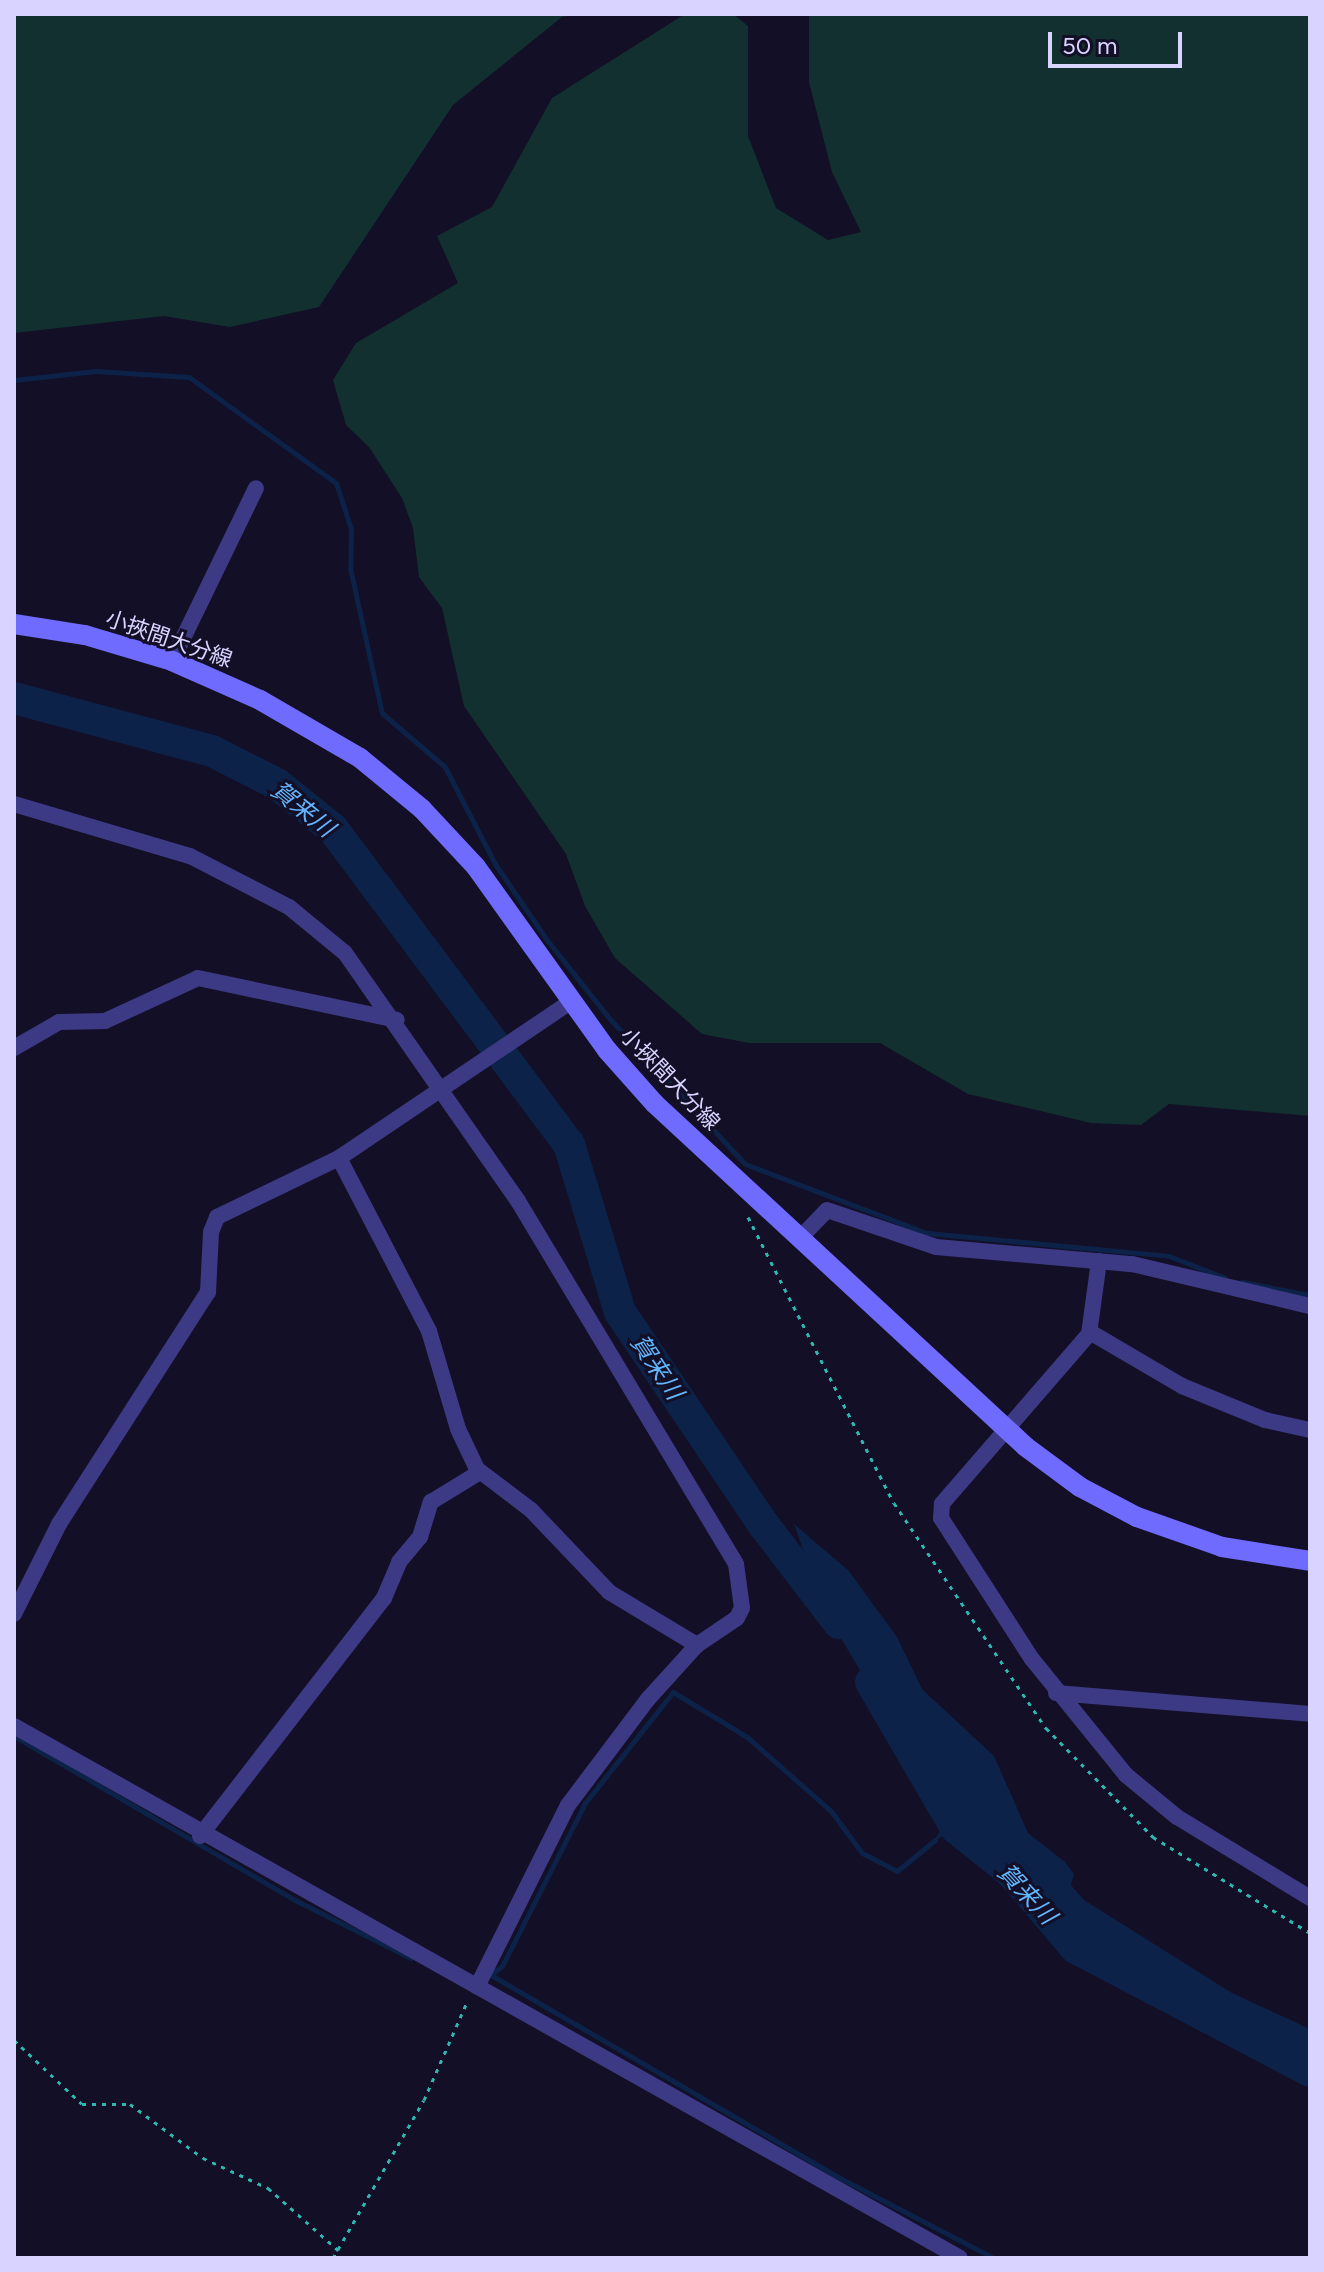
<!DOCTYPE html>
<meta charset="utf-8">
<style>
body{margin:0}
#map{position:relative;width:1324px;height:2272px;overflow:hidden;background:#130f26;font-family:Figtree,"Noto Sans JP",sans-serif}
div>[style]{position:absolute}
.green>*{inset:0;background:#12302f}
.water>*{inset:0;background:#0c2248}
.stream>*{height:5px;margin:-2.5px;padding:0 2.5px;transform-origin:2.5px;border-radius:2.5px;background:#0c2248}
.river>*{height:32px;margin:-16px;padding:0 16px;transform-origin:16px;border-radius:16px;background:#0c2248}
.path>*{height:3px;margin-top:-1.5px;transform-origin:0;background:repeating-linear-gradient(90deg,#2fb8b0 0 4px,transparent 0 10px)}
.minor>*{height:16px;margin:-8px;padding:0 8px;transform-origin:8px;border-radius:8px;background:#3d3a85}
.secondary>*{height:20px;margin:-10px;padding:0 10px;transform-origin:10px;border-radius:10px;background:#6f6bff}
span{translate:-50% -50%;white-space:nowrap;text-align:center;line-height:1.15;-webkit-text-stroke:6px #130f26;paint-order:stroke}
.street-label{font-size:22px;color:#d9d4ff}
.water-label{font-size:24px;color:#62b6ff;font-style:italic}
.frame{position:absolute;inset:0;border:16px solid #d9d4ff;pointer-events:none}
.scale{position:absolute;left:1048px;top:32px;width:134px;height:36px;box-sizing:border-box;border:4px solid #d9d4ff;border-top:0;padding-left:10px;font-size:24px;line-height:28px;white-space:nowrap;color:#d9d4ff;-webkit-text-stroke:6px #130f26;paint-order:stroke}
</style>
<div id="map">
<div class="green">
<div style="clip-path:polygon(14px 14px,580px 14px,562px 17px,453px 105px,319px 307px,230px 327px,164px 316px,14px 333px)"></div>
<div style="clip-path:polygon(685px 14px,733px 14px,748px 26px,748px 136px,776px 208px,828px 240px,861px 232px,832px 172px,809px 82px,809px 14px,1310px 14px,1310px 1116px,1169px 1104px,1141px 1125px,1091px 1123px,968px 1094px,880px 1043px,749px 1043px,702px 1034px,615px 958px,585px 906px,566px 854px,464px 706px,442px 608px,419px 577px,413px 528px,402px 498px,369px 447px,346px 425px,333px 380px,356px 343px,458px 283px,437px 236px,492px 207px,552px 98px)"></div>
</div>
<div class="water">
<div style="clip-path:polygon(794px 1524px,848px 1570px,897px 1637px,922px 1689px,994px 1756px,1028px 1833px,1065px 1862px,1074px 1874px,1071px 1885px,1084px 1900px,1232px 1993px,1310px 2029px,1310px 2061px,1238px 2029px,1048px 1922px,1029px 1904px,1011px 1866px,963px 1820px,931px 1845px,956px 1806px,875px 1696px,824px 1609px)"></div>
</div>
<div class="stream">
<div style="left:14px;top:380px;width:82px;rotate:-6.3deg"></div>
<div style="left:96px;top:371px;width:93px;rotate:3.7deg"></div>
<div style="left:189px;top:377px;width:181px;rotate:35.8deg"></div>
<div style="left:336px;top:483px;width:48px;rotate:71.9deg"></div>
<div style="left:351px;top:529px;width:39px;rotate:91deg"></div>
<div style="left:350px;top:568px;width:148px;rotate:77.6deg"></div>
<div style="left:382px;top:713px;width:83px;rotate:40.6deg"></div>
<div style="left:445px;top:767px;width:109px;rotate:62.7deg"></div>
<div style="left:495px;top:864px;width:92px;rotate:55.6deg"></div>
<div style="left:547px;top:940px;width:100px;rotate:51.5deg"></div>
<div style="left:609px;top:1018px;width:200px;rotate:47deg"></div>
<div style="left:745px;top:1164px;width:195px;rotate:20.8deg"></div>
<div style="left:927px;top:1233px;width:243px;rotate:5.4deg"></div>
<div style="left:1169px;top:1256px;width:60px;rotate:21.4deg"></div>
<div style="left:1242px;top:1282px;width:69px;rotate:10.8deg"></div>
<div style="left:14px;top:1736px;width:323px;rotate:30.3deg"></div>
<div style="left:293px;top:1899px;width:132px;rotate:26.6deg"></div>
<div style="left:490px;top:1975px;width:15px;rotate:-37deg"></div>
<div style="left:502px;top:1966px;width:183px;rotate:-63deg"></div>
<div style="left:585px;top:1803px;width:142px;rotate:-51.6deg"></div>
<div style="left:673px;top:1692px;width:87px;rotate:31.3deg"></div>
<div style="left:747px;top:1737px;width:112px;rotate:41.4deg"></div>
<div style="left:831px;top:1811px;width:52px;rotate:53.6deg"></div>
<div style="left:862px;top:1853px;width:39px;rotate:27deg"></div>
<div style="left:897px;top:1871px;width:49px;rotate:-39.2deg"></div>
<div style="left:491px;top:1975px;width:404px;rotate:30.2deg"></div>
<div style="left:840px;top:2178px;width:174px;rotate:27.5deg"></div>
</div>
<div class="river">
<div style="left:14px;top:698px;width:205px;rotate:15deg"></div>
<div style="left:212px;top:751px;width:73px;rotate:26.9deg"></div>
<div style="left:277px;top:784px;width:72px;rotate:38.8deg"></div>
<div style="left:333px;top:829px;width:394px;rotate:53.2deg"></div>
<div style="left:569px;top:1144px;width:176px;rotate:73.1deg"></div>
<div style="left:620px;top:1312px;width:256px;rotate:56deg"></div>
<div style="left:763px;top:1524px;width:125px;rotate:52.5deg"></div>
<div style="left:871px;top:1682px;width:169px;rotate:59.8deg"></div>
<div style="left:956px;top:1828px;width:70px;rotate:38.7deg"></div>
<div style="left:1011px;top:1872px;width:100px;rotate:49.5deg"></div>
<div style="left:1076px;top:1948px;width:264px;rotate:27.7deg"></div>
</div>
<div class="path">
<div style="left:748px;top:1217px;width:321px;rotate:63deg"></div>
<div style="left:894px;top:1503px;width:272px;rotate:56deg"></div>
<div style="left:1046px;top:1728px;width:153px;rotate:45.5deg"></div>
<div style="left:1153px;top:1837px;width:184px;rotate:31.4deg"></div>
<div style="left:14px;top:2040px;width:93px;rotate:43.3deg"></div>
<div style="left:82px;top:2104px;width:48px"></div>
<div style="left:130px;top:2104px;width:91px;rotate:36.5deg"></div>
<div style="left:203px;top:2158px;width:72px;rotate:24.8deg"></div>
<div style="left:268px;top:2188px;width:94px;rotate:41.5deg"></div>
<div style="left:333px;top:2258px;width:182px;rotate:-60.1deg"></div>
<div style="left:424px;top:2100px;width:109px;rotate:-66.3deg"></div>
</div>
<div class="minor">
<div style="left:172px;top:661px;width:192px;rotate:-64.1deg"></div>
<div style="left:14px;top:804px;width:184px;rotate:16.5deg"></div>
<div style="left:190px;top:856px;width:111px;rotate:27.3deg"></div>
<div style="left:289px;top:907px;width:72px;rotate:39.4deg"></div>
<div style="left:345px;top:953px;width:302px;rotate:55.1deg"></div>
<div style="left:518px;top:1201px;width:423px;rotate:59deg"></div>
<div style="left:736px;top:1564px;width:44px;rotate:82.2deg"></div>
<div style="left:742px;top:1608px;width:11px;rotate:117deg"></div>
<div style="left:737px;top:1618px;width:48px;rotate:146deg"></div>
<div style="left:697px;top:1645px;width:73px;rotate:132.2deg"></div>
<div style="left:648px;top:1699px;width:133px;rotate:127deg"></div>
<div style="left:568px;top:1805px;width:203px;rotate:116.6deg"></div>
<div style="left:14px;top:1048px;width:52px;rotate:-30deg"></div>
<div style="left:59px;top:1022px;width:46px;rotate:-1.2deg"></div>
<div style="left:105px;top:1021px;width:102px;rotate:-24.8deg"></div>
<div style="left:198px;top:978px;width:203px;rotate:11.9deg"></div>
<div style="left:339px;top:1158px;width:195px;rotate:62.5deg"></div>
<div style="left:429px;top:1331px;width:102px;rotate:73.5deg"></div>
<div style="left:458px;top:1429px;width:44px;rotate:64.6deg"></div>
<div style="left:477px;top:1469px;width:68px;rotate:37.2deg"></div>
<div style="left:531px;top:1510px;width:113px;rotate:46.4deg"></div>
<div style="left:609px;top:1592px;width:103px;rotate:31.1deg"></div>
<div style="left:801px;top:1237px;width:37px;rotate:-46deg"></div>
<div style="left:827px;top:1210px;width:115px;rotate:18.7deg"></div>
<div style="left:936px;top:1247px;width:197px;rotate:5deg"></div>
<div style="left:1132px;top:1264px;width:183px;rotate:13.3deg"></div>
<div style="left:1099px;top:1261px;width:74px;rotate:97.8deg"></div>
<div style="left:1089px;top:1334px;width:225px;rotate:130.9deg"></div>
<div style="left:942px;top:1504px;width:14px;rotate:94deg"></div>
<div style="left:941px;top:1518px;width:168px;rotate:57.2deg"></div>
<div style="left:1032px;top:1659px;width:149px;rotate:51deg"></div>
<div style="left:1126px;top:1775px;width:66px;rotate:39.5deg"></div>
<div style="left:1177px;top:1817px;width:156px;rotate:31.3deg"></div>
<div style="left:1090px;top:1332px;width:107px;rotate:30.4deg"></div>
<div style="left:1182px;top:1386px;width:90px;rotate:22.3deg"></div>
<div style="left:1265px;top:1420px;width:46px;rotate:12.5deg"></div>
<div style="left:14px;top:1614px;width:101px;rotate:-63.4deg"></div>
<div style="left:59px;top:1524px;width:276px;rotate:-57.3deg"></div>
<div style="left:208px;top:1292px;width:60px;rotate:-87.1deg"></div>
<div style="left:211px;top:1232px;width:16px;rotate:-68deg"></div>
<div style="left:217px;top:1217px;width:136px;rotate:-25.8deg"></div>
<div style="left:339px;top:1158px;width:281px;rotate:-34deg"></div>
<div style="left:1056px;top:1693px;width:255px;rotate:4.7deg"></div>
<div style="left:14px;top:1726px;width:1085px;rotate:29.35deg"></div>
<div style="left:200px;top:1836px;width:301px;rotate:-52.3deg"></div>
<div style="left:384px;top:1598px;width:39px;rotate:-67deg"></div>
<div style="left:399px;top:1562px;width:33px;rotate:-50deg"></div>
<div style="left:420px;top:1537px;width:37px;rotate:-73deg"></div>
<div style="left:431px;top:1502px;width:57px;rotate:-31.5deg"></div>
</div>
<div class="secondary">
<div style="left:14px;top:624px;width:72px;rotate:8.8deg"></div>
<div style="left:85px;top:635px;width:91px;rotate:16.6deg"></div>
<div style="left:172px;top:661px;width:96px;rotate:23.9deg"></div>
<div style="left:260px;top:700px;width:116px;rotate:30.1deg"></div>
<div style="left:360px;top:758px;width:80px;rotate:39.4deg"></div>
<div style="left:422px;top:809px;width:79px;rotate:47deg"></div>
<div style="left:476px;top:867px;width:225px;rotate:54.4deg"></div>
<div style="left:607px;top:1050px;width:72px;rotate:48.4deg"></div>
<div style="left:655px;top:1104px;width:505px;rotate:42.75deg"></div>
<div style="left:1026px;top:1447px;width:67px;rotate:36.5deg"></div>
<div style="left:1080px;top:1487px;width:64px;rotate:27.8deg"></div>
<div style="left:1137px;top:1517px;width:90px;rotate:19.4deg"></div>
<div style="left:1222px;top:1547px;width:89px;rotate:9deg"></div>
</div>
<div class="street-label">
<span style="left:169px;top:639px;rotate:19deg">小挾間大分線</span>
<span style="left:670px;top:1079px;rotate:46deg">小挾間大分線</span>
</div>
<div class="water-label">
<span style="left:303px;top:809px;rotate:39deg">賀来川</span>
<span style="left:657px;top:1367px;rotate:56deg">賀来川</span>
<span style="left:1027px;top:1894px;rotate:47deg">賀来川</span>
</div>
<div class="frame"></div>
<div class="scale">50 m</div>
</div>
